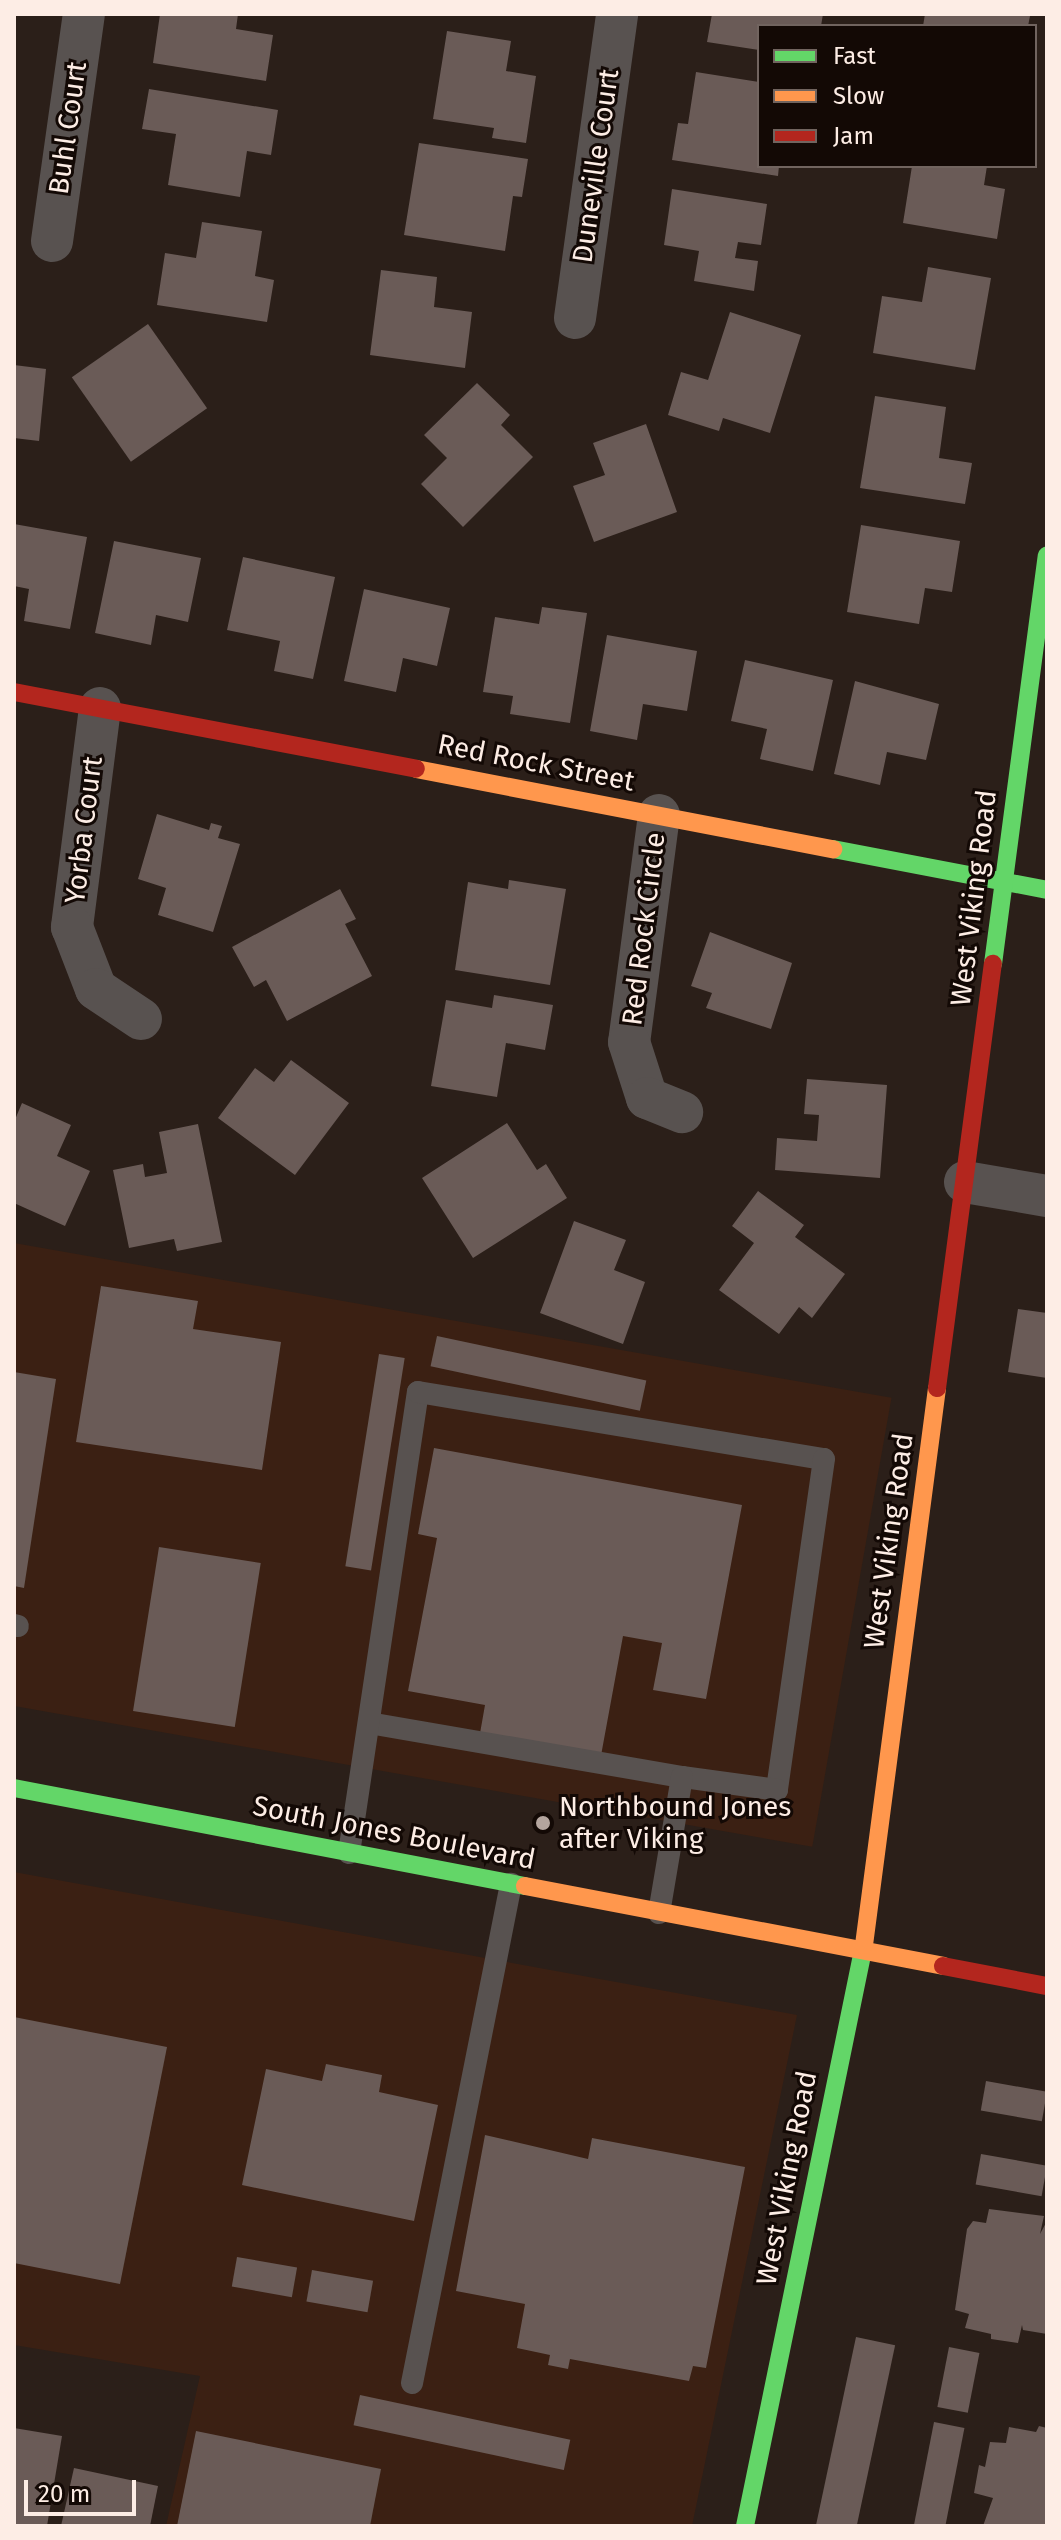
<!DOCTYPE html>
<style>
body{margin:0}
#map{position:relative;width:1061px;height:2540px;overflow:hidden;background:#2b1f19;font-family:"Fira Sans",sans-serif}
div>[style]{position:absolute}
.built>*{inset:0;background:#3b2013;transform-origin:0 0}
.building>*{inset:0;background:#6a5b57;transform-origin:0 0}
.lane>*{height:22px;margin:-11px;padding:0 11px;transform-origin:11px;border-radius:11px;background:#585250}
.street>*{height:42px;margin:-21px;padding:0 21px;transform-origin:21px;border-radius:21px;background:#585250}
.fast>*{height:18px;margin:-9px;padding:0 9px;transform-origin:9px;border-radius:9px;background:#63d668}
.slow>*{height:18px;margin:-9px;padding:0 9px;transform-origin:9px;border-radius:9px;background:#ff974d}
.jam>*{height:18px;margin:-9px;padding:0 9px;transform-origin:9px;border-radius:9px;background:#b3261e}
.dots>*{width:22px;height:22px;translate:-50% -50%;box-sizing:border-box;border:4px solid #130905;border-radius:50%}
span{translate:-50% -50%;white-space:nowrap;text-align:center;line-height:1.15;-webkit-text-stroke:6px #130905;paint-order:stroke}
.street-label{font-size:28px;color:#fdede5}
.poi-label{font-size:28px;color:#fdede5}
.left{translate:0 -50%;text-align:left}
.frame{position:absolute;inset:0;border:16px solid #fdede5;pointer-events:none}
.legend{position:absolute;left:757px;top:24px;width:280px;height:144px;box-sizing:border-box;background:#130905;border:2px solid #71645f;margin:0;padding:10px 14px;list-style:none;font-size:24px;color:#fdede5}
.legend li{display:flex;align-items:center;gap:16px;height:40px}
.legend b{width:40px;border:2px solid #71645f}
.scale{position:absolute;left:24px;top:2480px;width:112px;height:36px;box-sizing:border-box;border:4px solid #fdede5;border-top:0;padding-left:10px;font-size:24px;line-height:28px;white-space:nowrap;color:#fdede5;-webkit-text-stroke:6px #130905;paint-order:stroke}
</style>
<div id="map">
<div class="built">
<div style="left:14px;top:1243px;width:891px;height:456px;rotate:10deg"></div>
<div style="clip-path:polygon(14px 1872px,797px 2015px,692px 2526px,166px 2526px,200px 2376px,14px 2345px)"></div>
</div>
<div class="building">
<div style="clip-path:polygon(160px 14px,238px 14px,236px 29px,273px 35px,266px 81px,153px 63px)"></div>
<div style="clip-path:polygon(712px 14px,823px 14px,821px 26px,759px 26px,759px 50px,707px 42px)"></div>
<div style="clip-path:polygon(925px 14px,1016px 14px,1030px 16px,1028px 26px,923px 26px)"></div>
<div style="clip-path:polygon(447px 31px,511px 41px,506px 71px,536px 76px,526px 143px,492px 138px,494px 128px,433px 119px)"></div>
<div style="clip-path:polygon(696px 72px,759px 82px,759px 166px,779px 166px,778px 176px,672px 160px,678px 123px,688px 124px)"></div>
<div style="clip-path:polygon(149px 89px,278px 110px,271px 155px,247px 151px,240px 197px,168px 185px,176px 134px,142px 129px)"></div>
<div style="clip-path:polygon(419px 143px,528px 159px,522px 197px,513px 196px,505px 251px,404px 235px)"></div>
<div style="clip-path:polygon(912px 166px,987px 166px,984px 185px,1005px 189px,997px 239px,903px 223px)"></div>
<div style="clip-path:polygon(672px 189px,767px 204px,761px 245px,738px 242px,735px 258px,758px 261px,754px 291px,694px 281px,699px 251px,664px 245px)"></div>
<div style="clip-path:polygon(202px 222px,262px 231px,255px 276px,274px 280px,267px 322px,157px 305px,165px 253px,196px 258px)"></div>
<div style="clip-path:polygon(928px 267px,991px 278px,975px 370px,873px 353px,882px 296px,922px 302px)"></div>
<div style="clip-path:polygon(381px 270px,437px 277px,434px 307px,472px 312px,465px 368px,370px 355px)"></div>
<div style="clip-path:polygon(730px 312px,801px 335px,770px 433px,723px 418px,719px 431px,668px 415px,681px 372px,708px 380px)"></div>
<div style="left:148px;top:324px;width:103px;height:93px;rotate:55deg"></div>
<div style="clip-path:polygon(14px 365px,46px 369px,39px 441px,14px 438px)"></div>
<div style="clip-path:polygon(477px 383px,510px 415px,501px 425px,533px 457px,463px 527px,421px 484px,447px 458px,424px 435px)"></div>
<div style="clip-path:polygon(875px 396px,946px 407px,939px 458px,972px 463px,965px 504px,860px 488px)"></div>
<div style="clip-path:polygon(646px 424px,677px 512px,594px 542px,573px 486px,605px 475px,593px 443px)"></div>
<div style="clip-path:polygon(14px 524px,87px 537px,70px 629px,24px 621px,29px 589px,14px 586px)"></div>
<div style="clip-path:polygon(861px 525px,960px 541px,952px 592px,925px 588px,919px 624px,847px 612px)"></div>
<div style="clip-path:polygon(114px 541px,201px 558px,188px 622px,156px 615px,151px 645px,95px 633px)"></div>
<div style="clip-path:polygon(243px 557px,335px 577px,313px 679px,274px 671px,280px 641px,227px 630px)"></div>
<div style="clip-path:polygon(364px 589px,450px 608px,437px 666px,403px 658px,396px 692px,344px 681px)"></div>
<div style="clip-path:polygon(542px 607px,587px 613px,570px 723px,510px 714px,513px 696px,483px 692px,495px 617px,539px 624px)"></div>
<div style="clip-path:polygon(607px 635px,697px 651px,687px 711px,643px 704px,637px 740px,590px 731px)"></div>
<div style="clip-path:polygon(745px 660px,833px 680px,813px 771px,760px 759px,767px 729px,731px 721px)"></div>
<div style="clip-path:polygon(855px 681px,939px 704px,926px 760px,887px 752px,880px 785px,834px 774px)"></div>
<div style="clip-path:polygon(157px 814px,209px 830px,211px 823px,222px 826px,218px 838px,240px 844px,213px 932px,158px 915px,166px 888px,138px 879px)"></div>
<div style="clip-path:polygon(509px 880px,566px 889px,550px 985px,455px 970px,468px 882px,508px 889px)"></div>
<div style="clip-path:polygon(340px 889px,356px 919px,345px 924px,372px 976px,287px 1021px,266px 980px,254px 987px,232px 947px)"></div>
<div style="clip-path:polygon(710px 932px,792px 963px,771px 1029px,706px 1008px,712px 993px,691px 986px)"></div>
<div style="clip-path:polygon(494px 995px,553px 1005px,545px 1050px,506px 1043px,497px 1097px,431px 1086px,446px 1000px,492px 1008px)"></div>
<div style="clip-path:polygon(291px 1060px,349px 1103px,295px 1175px,218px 1118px,255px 1068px,274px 1082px)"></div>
<div style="clip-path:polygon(807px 1079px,887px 1085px,880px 1178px,775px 1170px,777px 1138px,817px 1141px,819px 1115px,804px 1114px)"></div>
<div style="clip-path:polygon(22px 1103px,71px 1125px,57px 1156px,90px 1171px,65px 1226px,14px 1203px,14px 1122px)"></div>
<div style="clip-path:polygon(507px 1123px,537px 1170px,546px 1164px,567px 1198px,473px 1258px,422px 1178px)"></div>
<div style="clip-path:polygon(198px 1124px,222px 1242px,177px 1251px,174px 1239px,129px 1248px,113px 1170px,143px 1164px,145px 1177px,167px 1173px,159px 1132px)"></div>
<div style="clip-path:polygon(758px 1191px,804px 1225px,795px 1237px,845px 1274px,812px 1318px,799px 1307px,779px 1334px,719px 1290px,754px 1243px,732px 1226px)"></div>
<div style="clip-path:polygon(574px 1221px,626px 1240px,614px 1270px,645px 1282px,623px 1344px,540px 1313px)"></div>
<div style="clip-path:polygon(101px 1286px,198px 1301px,193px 1329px,281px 1342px,262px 1470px,76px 1442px)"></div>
<div style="clip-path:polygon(1018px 1309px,1047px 1313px,1047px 1378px,1008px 1372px)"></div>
<div style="left:437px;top:1336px;width:214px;height:31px;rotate:12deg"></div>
<div style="left:379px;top:1354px;width:26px;height:215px;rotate:9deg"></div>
<div style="clip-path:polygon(14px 1372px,56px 1379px,24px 1588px,14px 1586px)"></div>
<div style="clip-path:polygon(434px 1448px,742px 1505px,706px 1699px,653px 1690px,662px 1643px,623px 1636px,600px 1761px,479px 1739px,485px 1705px,408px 1691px,437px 1538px,418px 1534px)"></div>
<div style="left:159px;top:1547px;width:103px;height:166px;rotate:9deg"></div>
<div style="clip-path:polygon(14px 2017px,167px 2047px,120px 2284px,14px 2263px)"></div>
<div style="clip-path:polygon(326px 2064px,382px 2075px,379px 2092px,438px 2105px,414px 2221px,242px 2185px,266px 2069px,322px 2081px)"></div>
<div style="left:986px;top:2081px;width:62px;height:30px;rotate:10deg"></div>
<div style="clip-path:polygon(485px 2135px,588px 2159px,592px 2138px,745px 2167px,706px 2368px,693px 2366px,689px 2381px,570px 2359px,568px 2369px,548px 2365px,550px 2355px,517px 2348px,525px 2304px,456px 2291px)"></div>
<div style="left:981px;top:2154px;width:67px;height:31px;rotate:10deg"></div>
<div style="clip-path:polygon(989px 2209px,1044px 2216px,1040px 2234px,1047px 2221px,1047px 2334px,1023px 2330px,1022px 2325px,1018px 2343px,991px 2339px,991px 2334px,965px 2328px,969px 2314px,955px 2310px,967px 2229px,973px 2221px,986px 2223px)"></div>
<div style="left:237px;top:2257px;width:61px;height:30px;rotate:10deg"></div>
<div style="left:312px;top:2270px;width:62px;height:32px;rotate:10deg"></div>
<div style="left:856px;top:2337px;width:40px;height:193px;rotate:12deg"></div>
<div style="left:949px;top:2347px;width:31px;height:61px;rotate:11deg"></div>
<div style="left:360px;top:2395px;width:215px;height:31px;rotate:12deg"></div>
<div style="left:934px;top:2422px;width:31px;height:106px;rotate:11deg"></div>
<div style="clip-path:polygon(1039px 2426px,1047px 2428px,1047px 2526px,983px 2526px,993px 2498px,974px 2493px,979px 2465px,985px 2467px,990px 2442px,1006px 2443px,1009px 2427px,1036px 2432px)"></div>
<div style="clip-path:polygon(14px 2428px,62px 2436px,47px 2526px,14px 2526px)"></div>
<div style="clip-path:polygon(196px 2431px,381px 2469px,370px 2526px,177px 2526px)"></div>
<div style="clip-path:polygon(74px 2468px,158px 2486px,150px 2526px,61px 2526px)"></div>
</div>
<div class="lane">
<div style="left:14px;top:1625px;width:4px;rotate:14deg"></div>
<div style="left:369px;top:1723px;width:318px;rotate:9.8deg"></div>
<div style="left:349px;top:1853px;width:466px;rotate:-81.5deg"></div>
<div style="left:418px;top:1392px;width:411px;rotate:9.4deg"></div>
<div style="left:824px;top:1459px;width:334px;rotate:98.1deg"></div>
<div style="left:777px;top:1790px;width:96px;rotate:-172.2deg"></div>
<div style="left:682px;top:1777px;width:138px;rotate:99.6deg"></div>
<div style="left:412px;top:2383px;width:509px;rotate:-78.78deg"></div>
</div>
<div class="street">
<div style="left:52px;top:241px;width:229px;rotate:-82deg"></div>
<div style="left:575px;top:318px;width:307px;rotate:-82.1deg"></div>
<div style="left:100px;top:708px;width:221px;rotate:97.3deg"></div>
<div style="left:72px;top:927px;width:66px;rotate:68.8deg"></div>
<div style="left:96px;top:989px;width:54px;rotate:33.7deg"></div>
<div style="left:659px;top:815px;width:229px;rotate:97.5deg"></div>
<div style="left:629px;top:1042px;width:59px;rotate:72.2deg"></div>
<div style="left:647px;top:1098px;width:38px;rotate:22deg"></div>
<div style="left:965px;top:1182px;width:83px;rotate:9.7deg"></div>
</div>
<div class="fast">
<div style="left:833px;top:849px;width:218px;rotate:10.8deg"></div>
<div style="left:993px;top:964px;width:412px;rotate:-82.5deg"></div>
<div style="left:14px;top:1788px;width:520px;rotate:10.86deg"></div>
<div style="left:745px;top:2526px;width:593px;rotate:-78.42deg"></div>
</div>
<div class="slow">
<div style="left:416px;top:769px;width:425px;rotate:10.9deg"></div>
<div style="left:525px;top:1886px;width:426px;rotate:10.8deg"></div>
<div style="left:864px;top:1945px;width:562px;rotate:-82.53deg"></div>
</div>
<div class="jam">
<div style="left:14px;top:692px;width:409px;rotate:10.8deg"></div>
<div style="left:937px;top:1388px;width:428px;rotate:-82.5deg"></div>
<div style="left:943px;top:1966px;width:106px;rotate:10.9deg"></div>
</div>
<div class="dots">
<div style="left:543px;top:1823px;background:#b4a59e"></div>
</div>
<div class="street-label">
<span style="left:68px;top:128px;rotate:-82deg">Buhl Court</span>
<span style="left:596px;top:166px;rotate:-82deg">Duneville Court</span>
<span style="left:536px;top:763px;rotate:11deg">Red Rock Street</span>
<span style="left:84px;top:830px;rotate:-83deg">Yorba Court</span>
<span style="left:974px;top:898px;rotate:-83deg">West Viking Road</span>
<span style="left:644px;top:929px;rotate:-83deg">Red Rock Circle</span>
<span style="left:889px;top:1541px;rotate:-82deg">West Viking Road</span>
<span style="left:394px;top:1833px;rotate:11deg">South Jones Boulevard</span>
<span style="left:787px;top:2178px;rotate:-79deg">West Viking Road</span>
</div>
<div class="poi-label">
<span class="left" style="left:559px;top:1823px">Northbound Jones<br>after Viking</span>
</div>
<div class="frame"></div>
<ul class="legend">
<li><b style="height:10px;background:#63d668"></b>Fast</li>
<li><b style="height:10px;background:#ff974d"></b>Slow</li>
<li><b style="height:10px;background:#b3261e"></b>Jam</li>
</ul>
<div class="scale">20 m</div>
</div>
